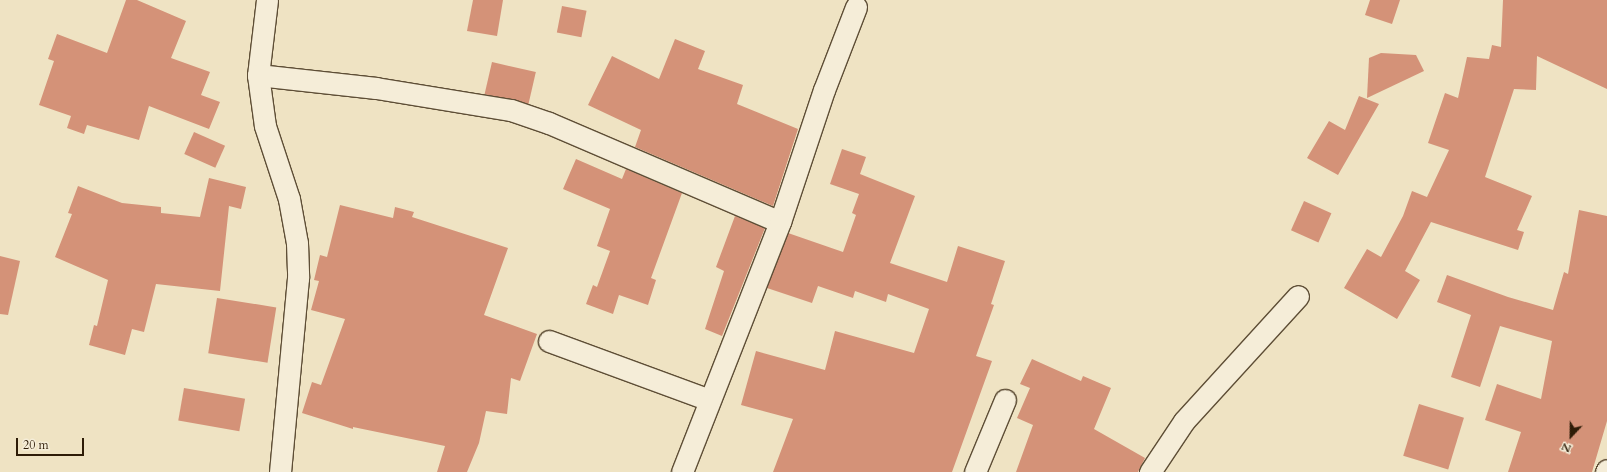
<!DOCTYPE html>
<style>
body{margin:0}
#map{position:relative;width:1607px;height:472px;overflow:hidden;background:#efe3c3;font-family:Cardo,serif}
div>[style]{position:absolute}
.building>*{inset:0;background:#d49278;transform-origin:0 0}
.roads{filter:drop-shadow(1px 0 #5e4e36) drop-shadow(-1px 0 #5e4e36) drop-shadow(0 1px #5e4e36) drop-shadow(0 -1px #5e4e36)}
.street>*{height:21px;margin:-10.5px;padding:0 10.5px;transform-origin:10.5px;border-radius:10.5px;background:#f5edd8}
span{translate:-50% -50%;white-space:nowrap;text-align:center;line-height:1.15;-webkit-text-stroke:3.5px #f5edd8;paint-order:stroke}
.north{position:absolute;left:1551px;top:416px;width:40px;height:40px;-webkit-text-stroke:3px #f5edd8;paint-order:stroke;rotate:202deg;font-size:11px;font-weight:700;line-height:16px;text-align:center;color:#2e1c07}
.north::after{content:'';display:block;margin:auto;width:14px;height:18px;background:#2e1c07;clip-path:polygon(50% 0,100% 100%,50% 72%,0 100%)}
.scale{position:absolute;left:16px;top:438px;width:68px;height:18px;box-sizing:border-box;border:2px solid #2e1c07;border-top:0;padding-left:5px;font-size:12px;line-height:14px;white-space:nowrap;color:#2e1c07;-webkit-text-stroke:3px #f5edd8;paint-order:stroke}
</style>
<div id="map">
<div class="building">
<div style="clip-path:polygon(126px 0,137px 0,186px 21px,171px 58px,210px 72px,201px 95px,220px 102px,209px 129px,149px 106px,139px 140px,87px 125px,84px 134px,67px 128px,71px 116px,39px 105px,54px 61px,48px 59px,57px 34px,107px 53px)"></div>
<div style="clip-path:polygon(473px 0,503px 0,497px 36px,467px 31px)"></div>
<div style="clip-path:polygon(1370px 0,1400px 0,1392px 24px,1365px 15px)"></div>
<div style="clip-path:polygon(1503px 0,1607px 0,1607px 89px,1537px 56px,1536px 90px,1514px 89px,1485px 177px,1532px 196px,1517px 230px,1524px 232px,1518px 250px,1431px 222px,1405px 271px,1420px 280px,1397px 319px,1344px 288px,1367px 249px,1381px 257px,1403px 216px,1412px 191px,1427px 197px,1449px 150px,1428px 143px,1445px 93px,1458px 98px,1467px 57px,1489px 59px,1492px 45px,1501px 47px)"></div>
<div style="left:562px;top:6px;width:25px;height:27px;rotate:11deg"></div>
<div style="clip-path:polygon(675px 39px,705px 51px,698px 69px,743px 85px,737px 104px,798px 129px,773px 206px,635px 147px,641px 130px,588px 105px,612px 56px,659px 79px)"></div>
<div style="clip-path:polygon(1381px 53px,1416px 55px,1424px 71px,1367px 98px,1369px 58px)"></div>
<div style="left:492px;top:62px;width:45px;height:33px;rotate:13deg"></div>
<div style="clip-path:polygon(1359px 96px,1379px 104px,1338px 175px,1307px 158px,1329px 121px,1345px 130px)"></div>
<div style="left:194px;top:132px;width:34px;height:24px;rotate:24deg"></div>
<div style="clip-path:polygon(842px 149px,866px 157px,860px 174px,915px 196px,890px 263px,947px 282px,958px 246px,1005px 261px,991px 304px,994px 305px,976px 356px,992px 361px,952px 472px,773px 472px,793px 419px,741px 405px,756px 351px,825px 370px,835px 331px,914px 353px,929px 309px,888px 294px,886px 302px,855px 291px,853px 298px,818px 286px,812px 303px,767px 288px,788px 233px,843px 252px,856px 215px,852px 213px,859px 194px,830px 184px)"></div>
<div style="clip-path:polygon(576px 159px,622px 179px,626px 169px,682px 193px,651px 278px,656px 280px,648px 305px,619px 295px,613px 314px,586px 304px,593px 285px,597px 287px,610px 251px,597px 246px,610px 209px,563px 189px)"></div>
<div style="clip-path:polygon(209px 178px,246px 187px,241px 209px,229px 206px,220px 291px,156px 284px,144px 332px,132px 329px,125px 355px,89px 345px,94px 325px,97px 326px,108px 280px,55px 257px,72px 214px,68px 213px,78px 186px,122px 203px,161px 207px,161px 213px,200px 217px)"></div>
<div style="left:1304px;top:201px;width:30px;height:32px;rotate:24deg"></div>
<div style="clip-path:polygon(340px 205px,393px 218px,395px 207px,414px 212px,412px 217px,508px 248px,484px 315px,537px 334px,520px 381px,511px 378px,507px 414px,486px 411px,479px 443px,467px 472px,437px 472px,445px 446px,353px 427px,353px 429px,302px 413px,312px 382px,321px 385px,345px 319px,311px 310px,319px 281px,314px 280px,320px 255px,327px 257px)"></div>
<div style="clip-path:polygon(1579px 210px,1607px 216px,1607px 421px,1592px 472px,1508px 472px,1521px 432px,1485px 420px,1497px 384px,1541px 399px,1552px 341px,1500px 326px,1480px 387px,1451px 377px,1471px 315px,1437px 302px,1447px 275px,1508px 297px,1553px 310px,1564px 272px,1568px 274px)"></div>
<div style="clip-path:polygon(735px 216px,765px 228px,722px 336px,705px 329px,724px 271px,716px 267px)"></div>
<div style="clip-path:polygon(0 256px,20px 261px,8px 315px,0 314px)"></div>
<div style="left:217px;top:298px;width:60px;height:56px;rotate:9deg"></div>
<div style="clip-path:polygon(1032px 359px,1081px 381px,1083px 376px,1111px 388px,1094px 429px,1145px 458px,1138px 472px,1016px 472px,1033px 425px,1017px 418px,1030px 388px,1020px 384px)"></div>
<div style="left:184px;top:388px;width:62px;height:33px;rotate:10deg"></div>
<div style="left:1419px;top:404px;width:47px;height:54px;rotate:17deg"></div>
</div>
<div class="roads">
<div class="street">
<div style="left:267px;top:0;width:76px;rotate:96.8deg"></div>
<div style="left:258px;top:75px;width:51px;rotate:82.2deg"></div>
<div style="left:265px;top:126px;width:77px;rotate:71.8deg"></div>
<div style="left:289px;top:199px;width:45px;rotate:79.7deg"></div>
<div style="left:297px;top:243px;width:35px;rotate:88deg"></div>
<div style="left:298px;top:278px;width:195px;rotate:95.3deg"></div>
<div style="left:258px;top:75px;width:119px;rotate:6.3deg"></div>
<div style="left:376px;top:88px;width:137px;rotate:9.3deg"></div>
<div style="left:511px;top:110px;width:40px;rotate:18.9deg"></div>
<div style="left:549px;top:123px;width:251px;rotate:23.2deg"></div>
<div style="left:549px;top:341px;width:171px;rotate:20.2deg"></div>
<div style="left:682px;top:472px;width:269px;rotate:-68.6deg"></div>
<div style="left:780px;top:222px;width:139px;rotate:-71.6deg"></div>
<div style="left:824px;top:90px;width:89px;rotate:-68.9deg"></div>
<div style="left:975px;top:472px;width:78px;rotate:-67.4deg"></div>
<div style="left:1150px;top:472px;width:61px;rotate:-56.3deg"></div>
<div style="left:1184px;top:421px;width:169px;rotate:-47.6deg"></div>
<div style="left:1606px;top:472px;width:2px;rotate:-63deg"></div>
</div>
</div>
<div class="north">N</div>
<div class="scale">20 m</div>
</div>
